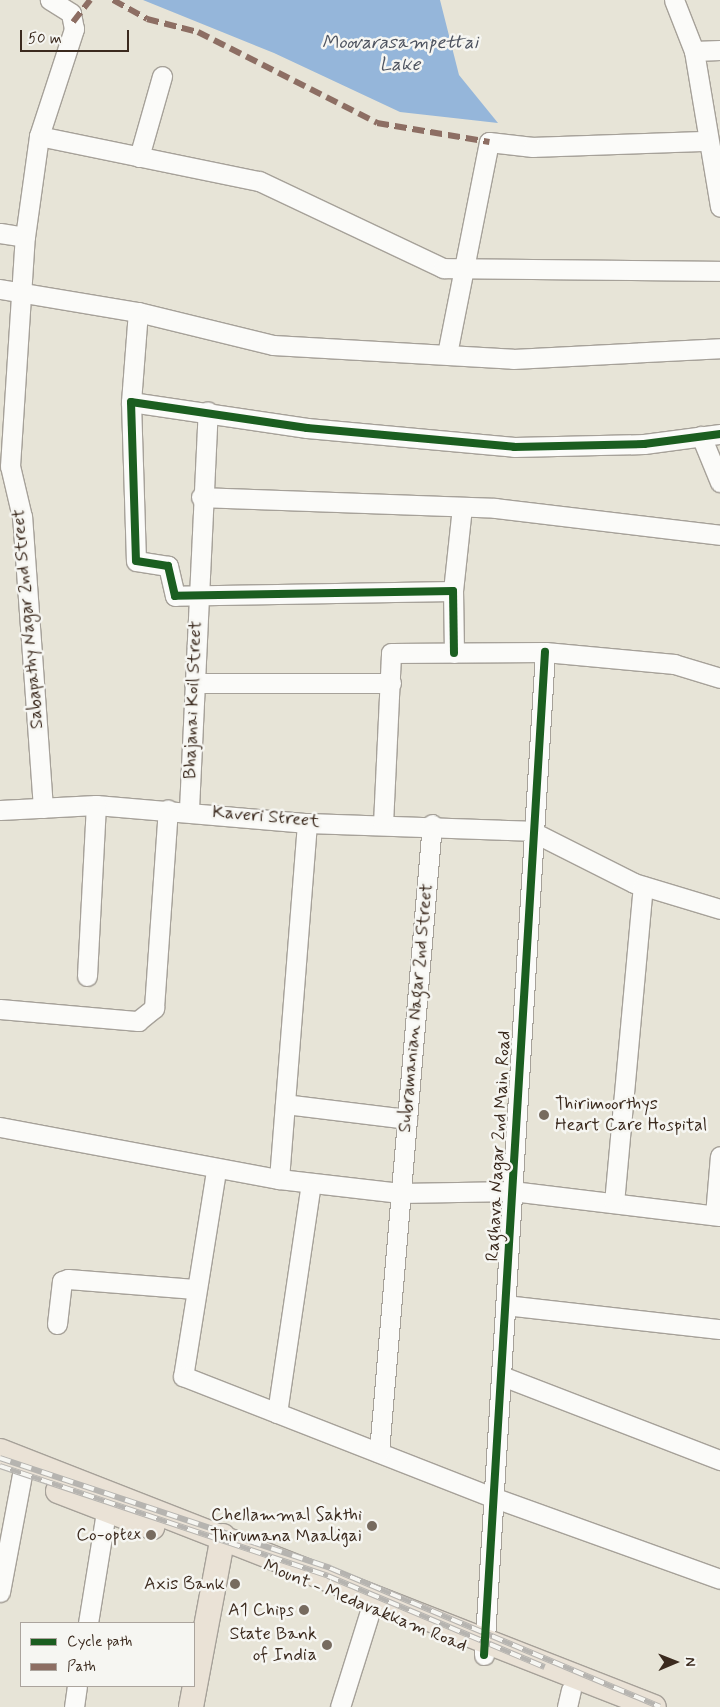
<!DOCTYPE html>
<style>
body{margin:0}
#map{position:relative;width:720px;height:1707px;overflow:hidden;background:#e7e4d7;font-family:Mynerve,sans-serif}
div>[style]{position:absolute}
.water>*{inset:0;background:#95b6da}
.roads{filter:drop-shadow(1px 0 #a6a199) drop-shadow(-1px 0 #a6a199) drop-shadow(0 1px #a6a199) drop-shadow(0 -1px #a6a199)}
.minor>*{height:19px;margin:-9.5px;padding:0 9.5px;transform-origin:9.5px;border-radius:9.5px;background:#fbfbf9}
.major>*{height:24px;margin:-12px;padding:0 12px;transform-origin:12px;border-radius:12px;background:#eae2d6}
.rail>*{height:5.5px;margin-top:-2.75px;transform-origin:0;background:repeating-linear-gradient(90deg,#f6f6f2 0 11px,#b6b4b0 0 22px);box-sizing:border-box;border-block:1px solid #b6b4b0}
.quiet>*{height:6px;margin-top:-3px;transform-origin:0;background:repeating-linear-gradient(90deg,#8d6e63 0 12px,transparent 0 18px)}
.cycleway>*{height:8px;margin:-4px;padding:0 4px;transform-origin:4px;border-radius:4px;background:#1b5e20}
.dots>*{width:14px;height:14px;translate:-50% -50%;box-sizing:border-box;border:2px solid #f6f6f2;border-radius:50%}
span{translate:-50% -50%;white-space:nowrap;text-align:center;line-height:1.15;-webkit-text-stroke:5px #f6f6f2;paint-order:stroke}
.street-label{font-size:18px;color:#3b2a1e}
.poi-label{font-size:18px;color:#3b2a1e}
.left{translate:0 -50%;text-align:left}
.right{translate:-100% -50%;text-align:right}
.water-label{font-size:19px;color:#4e5460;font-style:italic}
.legend{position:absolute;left:20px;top:1622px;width:175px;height:65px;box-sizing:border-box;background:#f6f6f2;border:1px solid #aba49d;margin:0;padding:6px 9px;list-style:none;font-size:15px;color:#3b2a1e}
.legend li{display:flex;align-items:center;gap:10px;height:25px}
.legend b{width:25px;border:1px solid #aba49d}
.north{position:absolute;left:650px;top:1637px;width:50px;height:50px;-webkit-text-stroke:4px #f6f6f2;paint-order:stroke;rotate:89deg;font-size:14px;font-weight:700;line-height:20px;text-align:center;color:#3b2a1e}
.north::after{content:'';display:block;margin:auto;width:18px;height:22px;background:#3b2a1e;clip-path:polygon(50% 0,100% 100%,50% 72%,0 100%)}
.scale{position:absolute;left:20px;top:30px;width:109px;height:22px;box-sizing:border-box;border:2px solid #3b2a1e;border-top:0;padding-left:6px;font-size:15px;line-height:18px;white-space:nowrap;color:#3b2a1e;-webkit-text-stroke:4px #f6f6f2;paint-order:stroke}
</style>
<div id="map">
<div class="water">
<div style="clip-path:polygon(143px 0,440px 0,459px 75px,498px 123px,400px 112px,274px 53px)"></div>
</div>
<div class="roads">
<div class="minor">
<div style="left:674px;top:0;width:55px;rotate:68.6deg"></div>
<div style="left:694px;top:51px;width:158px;rotate:80.5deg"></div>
<div style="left:694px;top:51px;width:26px;rotate:-2deg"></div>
<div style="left:39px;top:136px;width:225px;rotate:11.6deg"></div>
<div style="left:259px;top:181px;width:204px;rotate:25.3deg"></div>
<div style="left:443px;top:268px;width:277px;rotate:0.6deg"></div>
<div style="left:139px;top:157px;width:84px;rotate:-74.1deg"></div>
<div style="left:0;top:233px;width:25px;rotate:9deg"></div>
<div style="left:0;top:289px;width:140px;rotate:9.5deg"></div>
<div style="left:138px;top:312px;width:139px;rotate:13.7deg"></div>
<div style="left:273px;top:345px;width:240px;rotate:3.3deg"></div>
<div style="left:513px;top:359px;width:207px;rotate:-3deg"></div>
<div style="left:447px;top:354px;width:216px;rotate:-78.8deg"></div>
<div style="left:489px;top:142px;width:44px;rotate:6.5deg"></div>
<div style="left:533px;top:147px;width:174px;rotate:-2deg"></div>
<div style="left:131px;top:402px;width:90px;rotate:-85.6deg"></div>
<div style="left:701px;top:436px;width:50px;rotate:67.6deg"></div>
<div style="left:201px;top:497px;width:294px;rotate:2.1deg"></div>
<div style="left:495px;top:508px;width:227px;rotate:6.8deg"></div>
<div style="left:453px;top:591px;width:84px;rotate:-83.9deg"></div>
<div style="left:454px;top:653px;width:62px;rotate:-90.9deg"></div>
<div style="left:453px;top:591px;width:278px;rotate:179deg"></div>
<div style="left:175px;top:596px;width:31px;rotate:-103deg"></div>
<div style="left:168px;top:566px;width:32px;rotate:-171deg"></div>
<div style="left:136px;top:561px;width:159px;rotate:-91.8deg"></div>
<div style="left:131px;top:402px;width:178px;rotate:8.4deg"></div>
<div style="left:307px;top:428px;width:208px;rotate:5.2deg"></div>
<div style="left:514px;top:447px;width:130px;rotate:-1.3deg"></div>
<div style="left:644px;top:444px;width:77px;rotate:-7.5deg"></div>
<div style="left:194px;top:683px;width:197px"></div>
<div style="left:43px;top:808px;width:292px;rotate:-94.1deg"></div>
<div style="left:22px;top:517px;width:52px;rotate:-103.2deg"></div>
<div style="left:10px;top:466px;width:229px;rotate:-86.3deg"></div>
<div style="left:25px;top:237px;width:102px;rotate:-82.1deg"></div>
<div style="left:39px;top:136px;width:113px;rotate:-71.9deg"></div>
<div style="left:74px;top:29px;width:16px;rotate:-101deg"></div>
<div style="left:71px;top:13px;width:25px;rotate:-148deg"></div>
<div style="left:189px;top:809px;width:398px;rotate:-87.3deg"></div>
<div style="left:0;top:810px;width:96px;rotate:-3deg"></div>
<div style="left:96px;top:805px;width:212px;rotate:4.9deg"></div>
<div style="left:307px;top:823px;width:224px;rotate:2deg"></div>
<div style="left:531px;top:831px;width:115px;rotate:26.8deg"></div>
<div style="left:634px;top:883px;width:90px;rotate:16.8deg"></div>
<div style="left:383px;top:824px;width:171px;rotate:-87.3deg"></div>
<div style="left:391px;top:653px;width:154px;rotate:-0.4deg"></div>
<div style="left:545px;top:652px;width:130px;rotate:5.3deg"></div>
<div style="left:674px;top:664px;width:48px;rotate:16.9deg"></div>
<div style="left:87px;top:976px;width:171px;rotate:-87deg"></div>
<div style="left:0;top:1009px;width:139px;rotate:5deg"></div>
<div style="left:138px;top:1021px;width:21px;rotate:-39deg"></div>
<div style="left:154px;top:1008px;width:199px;rotate:-86deg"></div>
<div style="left:285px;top:1104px;width:123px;rotate:7deg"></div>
<div style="left:0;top:1127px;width:284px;rotate:10.6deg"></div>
<div style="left:279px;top:1179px;width:122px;rotate:6.6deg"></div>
<div style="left:400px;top:1193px;width:112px;rotate:-1deg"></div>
<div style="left:512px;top:1191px;width:209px;rotate:6.9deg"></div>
<div style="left:216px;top:1171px;width:208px;rotate:99.1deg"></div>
<div style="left:183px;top:1376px;width:335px;rotate:21.4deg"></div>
<div style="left:495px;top:1498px;width:239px;rotate:19.8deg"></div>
<div style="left:279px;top:1179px;width:357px;rotate:-85.5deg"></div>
<div style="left:614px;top:1203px;width:318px;rotate:-84.8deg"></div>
<div style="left:715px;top:1215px;width:59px;rotate:-85.2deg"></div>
<div style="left:505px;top:1305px;width:216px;rotate:6.4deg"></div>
<div style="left:57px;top:1324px;width:43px;rotate:-83.4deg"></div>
<div style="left:62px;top:1281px;width:6px;rotate:-18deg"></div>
<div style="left:68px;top:1279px;width:127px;rotate:4.5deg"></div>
<div style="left:502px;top:1376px;width:234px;rotate:21.1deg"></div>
<div style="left:277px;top:1413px;width:232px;rotate:-81.6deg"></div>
<div style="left:379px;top:1452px;width:630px;rotate:-85.18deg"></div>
<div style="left:0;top:1592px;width:119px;rotate:-79.4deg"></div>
<div style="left:88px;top:1623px;width:112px;rotate:-80.8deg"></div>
<div style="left:484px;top:1655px;width:1005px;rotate:-86.52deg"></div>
<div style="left:74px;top:1707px;width:21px;rotate:-82deg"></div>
<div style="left:340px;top:1707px;width:104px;rotate:-72.6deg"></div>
<div style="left:567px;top:1707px;width:17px;rotate:-77deg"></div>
</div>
<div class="major">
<div style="left:0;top:1451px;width:702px;rotate:21.38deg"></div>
<div style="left:58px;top:1491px;width:101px;rotate:21deg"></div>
<div style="left:191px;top:1707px;width:174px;rotate:-79.4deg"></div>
</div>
</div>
<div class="rail">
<div style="left:0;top:1458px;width:348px;rotate:18.4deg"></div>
<div style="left:330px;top:1568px;width:358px;rotate:22.8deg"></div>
<div style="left:0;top:1466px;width:346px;rotate:18.5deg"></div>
<div style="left:328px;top:1576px;width:235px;rotate:22.8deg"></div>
</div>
<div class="quiet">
<div style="left:113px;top:0;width:39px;rotate:29deg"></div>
<div style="left:147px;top:19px;width:53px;rotate:14.3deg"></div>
<div style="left:198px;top:32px;width:201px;rotate:26.9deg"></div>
<div style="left:377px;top:123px;width:114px;rotate:9.6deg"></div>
<div style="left:73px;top:22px;width:28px;rotate:-52deg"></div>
</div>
<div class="cycleway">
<div style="left:454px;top:653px;width:62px;rotate:-90.9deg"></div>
<div style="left:453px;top:591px;width:278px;rotate:179deg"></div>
<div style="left:175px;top:596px;width:31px;rotate:-103deg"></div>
<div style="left:168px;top:566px;width:32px;rotate:-171deg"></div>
<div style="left:136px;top:561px;width:159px;rotate:-91.8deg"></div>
<div style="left:131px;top:402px;width:178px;rotate:8.4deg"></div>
<div style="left:307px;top:428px;width:208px;rotate:5.2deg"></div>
<div style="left:514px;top:447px;width:130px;rotate:-1.3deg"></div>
<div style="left:644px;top:444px;width:77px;rotate:-7.5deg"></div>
<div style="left:484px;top:1655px;width:1005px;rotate:-86.52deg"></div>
</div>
<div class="dots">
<div style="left:544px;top:1115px;background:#776b5f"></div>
<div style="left:372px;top:1526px;background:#776b5f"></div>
<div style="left:151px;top:1535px;background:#776b5f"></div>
<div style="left:235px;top:1584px;background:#776b5f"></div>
<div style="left:304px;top:1610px;background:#776b5f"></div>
<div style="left:327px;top:1645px;background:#776b5f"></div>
</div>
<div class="street-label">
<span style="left:28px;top:619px;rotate:-95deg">Sabapathy Nagar 2nd Street</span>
<span style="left:193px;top:700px;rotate:-88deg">Bhajanai Koil Street</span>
<span style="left:266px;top:817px;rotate:5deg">Kaveri Street</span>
<span style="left:416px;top:1008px;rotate:-85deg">Subramanian Nagar 2nd Street</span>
<span style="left:499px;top:1146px;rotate:-87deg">Raghava Nagar 2nd Main Road</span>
<span style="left:365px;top:1606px;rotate:22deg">Mount - Medavakkam Road</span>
</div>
<div class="poi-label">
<span class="left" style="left:555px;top:1115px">Thirimoorthys<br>Heart Care Hospital</span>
<span class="right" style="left:362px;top:1526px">Chellammal Sakthi<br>Thirumana Maaligai</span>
<span class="right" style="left:141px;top:1535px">Co-optex</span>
<span class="right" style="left:225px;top:1584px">Axis Bank</span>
<span class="right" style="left:294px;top:1610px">A1 Chips</span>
<span class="right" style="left:317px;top:1645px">State Bank<br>of India</span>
</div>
<div class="water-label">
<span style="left:400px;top:54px">Moovarasampettai<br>Lake</span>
</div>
<ul class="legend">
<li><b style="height:6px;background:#1b5e20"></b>Cycle path</li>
<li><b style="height:6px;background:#8d6e63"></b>Path</li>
</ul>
<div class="north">N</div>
<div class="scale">50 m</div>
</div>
